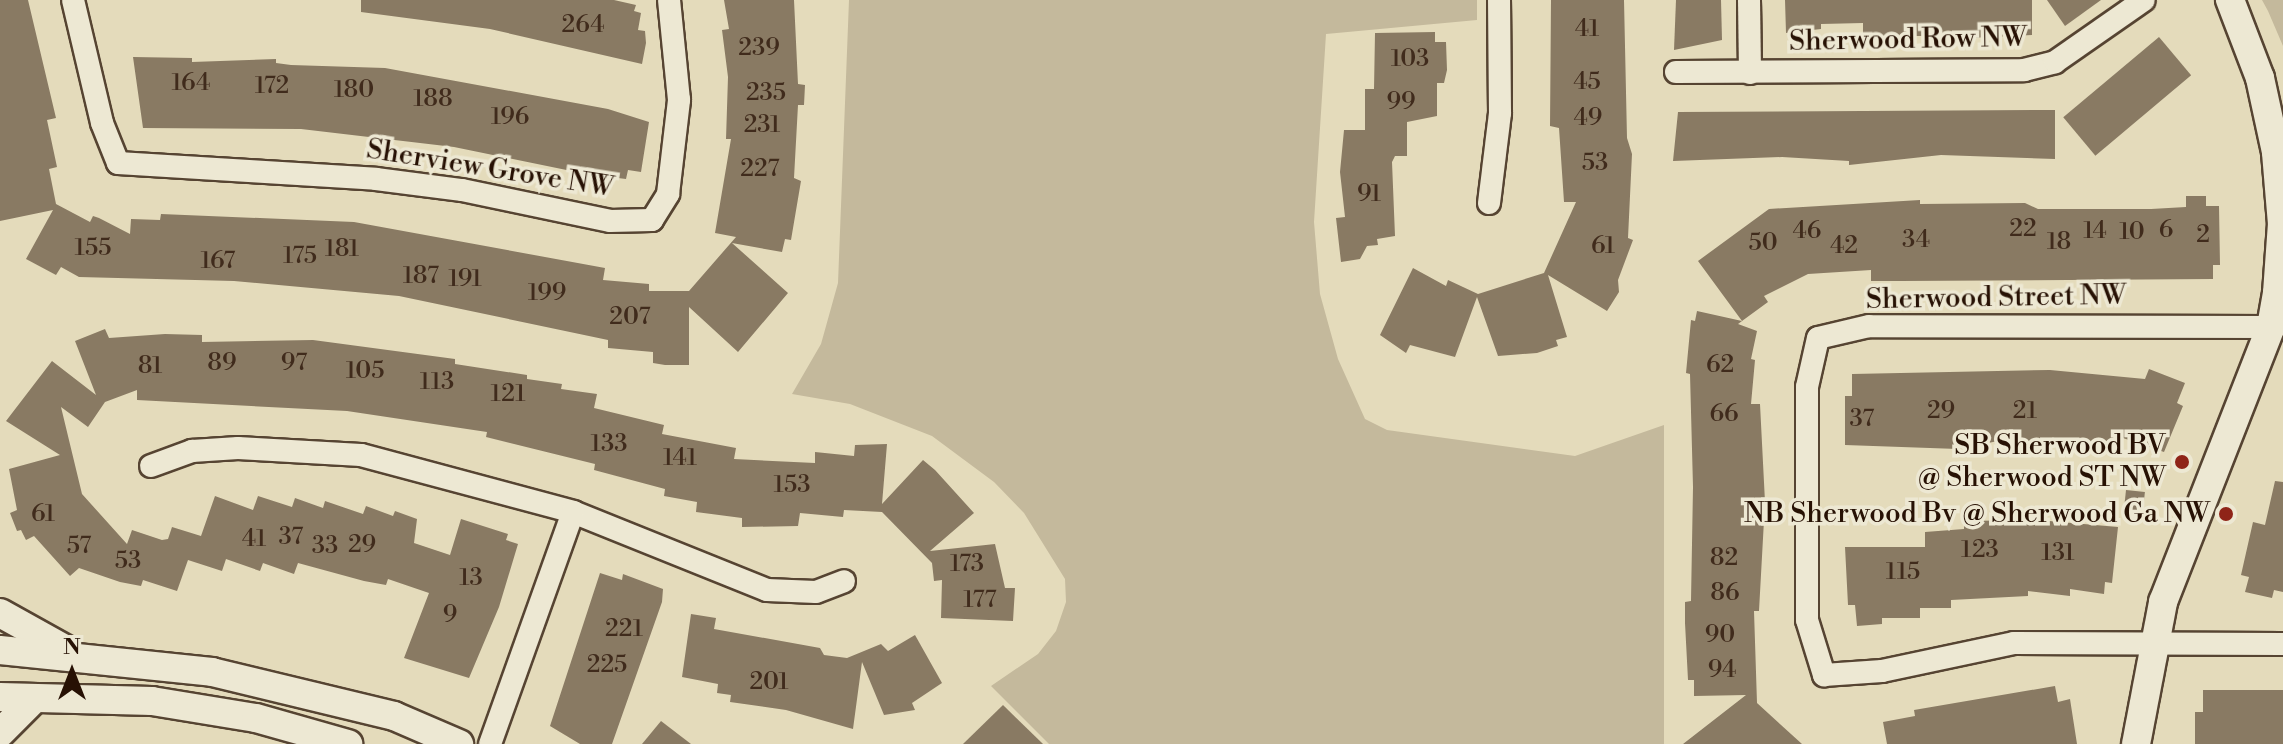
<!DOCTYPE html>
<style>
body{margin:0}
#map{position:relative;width:2283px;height:744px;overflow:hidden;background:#e4dbbb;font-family:"Libre Bodoni",serif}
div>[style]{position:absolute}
.green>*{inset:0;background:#c4b99c}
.building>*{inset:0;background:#897a63;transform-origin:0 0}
.roads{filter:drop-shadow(2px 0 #564432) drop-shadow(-2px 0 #564432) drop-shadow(0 2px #564432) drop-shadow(0 -2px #564432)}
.minor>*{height:22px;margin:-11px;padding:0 11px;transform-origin:11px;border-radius:11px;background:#ede8d3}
.tertiary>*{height:28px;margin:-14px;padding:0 14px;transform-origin:14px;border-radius:14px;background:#ede8d3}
.dots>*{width:22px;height:22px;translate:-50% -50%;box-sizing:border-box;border:4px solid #ede8d3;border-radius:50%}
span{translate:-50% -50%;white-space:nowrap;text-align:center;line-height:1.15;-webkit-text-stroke:7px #ede8d3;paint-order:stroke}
.number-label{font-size:24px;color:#402b1c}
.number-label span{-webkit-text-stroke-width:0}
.street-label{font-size:28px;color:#271104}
.poi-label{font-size:28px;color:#271104}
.right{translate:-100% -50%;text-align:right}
.north{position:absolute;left:32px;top:632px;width:80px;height:80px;-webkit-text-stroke:6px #ede8d3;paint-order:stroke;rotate:0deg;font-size:22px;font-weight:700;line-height:32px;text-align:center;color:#271104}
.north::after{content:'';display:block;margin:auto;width:28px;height:36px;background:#271104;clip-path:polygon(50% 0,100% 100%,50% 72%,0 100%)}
</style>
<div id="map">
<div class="green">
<div style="clip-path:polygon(849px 0,1477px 0,1477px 20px,1326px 34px,1314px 222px,1320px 294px,1338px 359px,1365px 419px,1387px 430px,1575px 456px,1664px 425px,1664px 744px,1049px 744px,991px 686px,1038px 654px,1056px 631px,1066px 602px,1065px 579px,1024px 513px,994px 482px,932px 436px,850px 404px,792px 394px,821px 344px,838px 283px)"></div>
<div style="clip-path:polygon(2262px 0,2283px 0,2283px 46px,2268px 11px)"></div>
</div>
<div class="building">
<div style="clip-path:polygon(0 0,28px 0,56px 118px,47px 120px,57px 167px,49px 169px,56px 204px,90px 222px,93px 216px,99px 218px,130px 234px,131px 219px,160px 220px,161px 214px,354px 222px,605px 268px,603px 280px,649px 284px,649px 291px,689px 291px,736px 237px,715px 233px,731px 139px,726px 139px,728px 77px,722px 30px,729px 29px,724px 0,794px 0,798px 84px,805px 85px,804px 105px,798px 105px,794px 178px,801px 181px,791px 240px,785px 239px,782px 252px,732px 243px,788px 293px,738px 352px,689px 307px,689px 365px,665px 365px,653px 363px,653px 352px,608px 348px,608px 340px,399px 296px,234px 281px,79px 277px,61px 267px,56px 275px,26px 259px,53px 210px,0 221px)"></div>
<div style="clip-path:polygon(361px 0,614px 0,636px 5px,634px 11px,641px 13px,638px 30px,645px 31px,646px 43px,642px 64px,490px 29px,361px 12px)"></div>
<div style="clip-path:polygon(1551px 0,1624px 0,1627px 138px,1632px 154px,1628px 238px,1633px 240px,1618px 280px,1619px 292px,1607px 311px,1548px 275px,1567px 337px,1556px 340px,1558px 346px,1537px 353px,1498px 356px,1477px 297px,1455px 357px,1410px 345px,1406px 353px,1380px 335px,1413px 268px,1446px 286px,1448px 280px,1478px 294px,1544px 273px,1576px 202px,1564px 202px,1559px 128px,1550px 126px)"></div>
<div style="clip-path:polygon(1676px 0,1721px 0,1722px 40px,1674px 50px)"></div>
<div style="clip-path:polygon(1785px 0,2032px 0,2032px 35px,1928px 40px,1928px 36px,1863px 36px,1863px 23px,1821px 24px,1821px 29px,1786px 33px)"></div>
<div style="clip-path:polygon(2047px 0,2101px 0,2065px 26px)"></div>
<div style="clip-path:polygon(1435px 32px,1435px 42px,1446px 42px,1447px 70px,1444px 83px,1437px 83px,1437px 116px,1407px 122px,1407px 156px,1395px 156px,1392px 162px,1395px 236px,1377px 239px,1378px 245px,1367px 246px,1360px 259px,1341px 262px,1336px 218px,1345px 217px,1340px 172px,1344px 130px,1365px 130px,1365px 89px,1374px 89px,1375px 33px)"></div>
<div style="left:2159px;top:37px;width:50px;height:125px;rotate:50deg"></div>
<div style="clip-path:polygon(133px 57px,192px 58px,192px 62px,276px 59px,276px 63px,291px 65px,385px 68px,608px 109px,649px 122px,641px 172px,628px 170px,626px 179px,586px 174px,454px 147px,301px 129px,143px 128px)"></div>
<div style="clip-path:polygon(2055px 110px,2055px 159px,1941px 155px,1849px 165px,1849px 161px,1782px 157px,1673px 161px,1678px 112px)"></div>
<div style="clip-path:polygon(2186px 196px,2206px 196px,2206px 206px,2219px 206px,2220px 265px,2213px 265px,2213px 279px,1900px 281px,1871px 281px,1871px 270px,1808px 274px,1764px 296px,1768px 302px,1742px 321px,1698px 261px,1769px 209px,1920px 200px,1920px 204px,2025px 203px,2038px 209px,2151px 209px,2186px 207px)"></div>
<div style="clip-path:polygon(1697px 311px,1742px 321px,1738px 324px,1757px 331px,1751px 359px,1755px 360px,1751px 404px,1760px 404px,1765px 502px,1759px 611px,1754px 611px,1757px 703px,1802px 744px,1683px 744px,1746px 695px,1694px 696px,1694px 680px,1688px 680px,1685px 623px,1685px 602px,1691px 601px,1693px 487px,1690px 374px,1686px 373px,1691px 320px,1695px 321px)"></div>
<div style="clip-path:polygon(105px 329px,109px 338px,165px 334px,202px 335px,202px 342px,313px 340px,455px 359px,455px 364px,527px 375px,527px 379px,562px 384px,561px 389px,597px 394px,594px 408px,664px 425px,662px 434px,736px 448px,734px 459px,815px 463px,815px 452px,854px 456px,855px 445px,887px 444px,882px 504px,923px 460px,935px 470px,974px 513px,930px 551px,995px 544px,1005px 588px,1015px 588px,1013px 621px,941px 618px,942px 580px,934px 581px,932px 563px,882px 512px,844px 510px,843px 517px,800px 513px,798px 526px,742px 527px,742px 518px,696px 512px,697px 502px,664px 496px,665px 489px,594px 470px,595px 464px,486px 437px,487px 432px,347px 411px,137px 400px,137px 390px,105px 402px,88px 427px,61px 407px,82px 494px,127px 544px,132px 530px,162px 540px,168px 539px,172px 527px,201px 536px,215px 496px,253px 510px,258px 496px,292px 507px,295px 498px,323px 508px,325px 501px,363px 514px,366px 506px,393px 516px,395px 511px,417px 519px,414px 543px,450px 555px,461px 519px,508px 534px,506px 540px,518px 544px,499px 607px,469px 678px,404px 658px,429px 593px,388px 579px,386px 585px,364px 581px,298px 563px,294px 574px,263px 563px,260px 571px,226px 559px,222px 571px,188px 560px,177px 591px,143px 580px,141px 586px,120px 582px,79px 568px,70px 576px,34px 536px,26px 540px,21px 530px,17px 531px,10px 513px,17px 510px,9px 469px,60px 455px,6px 421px,52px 361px,96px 395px,75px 341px)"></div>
<div style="clip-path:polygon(2149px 369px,2185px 383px,2177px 403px,2183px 406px,2164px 452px,2123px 438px,2122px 454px,2100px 452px,2101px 444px,2003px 440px,1958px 449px,1845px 445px,1845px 396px,1852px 396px,1852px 374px,2050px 370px,2145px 379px)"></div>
<div style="clip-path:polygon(2275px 481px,2283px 482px,2283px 592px,2274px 590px,2272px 598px,2245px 592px,2249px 577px,2241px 575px,2253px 522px,2265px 525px)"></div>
<div style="left:2126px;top:490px;width:19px;height:19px;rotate:6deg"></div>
<div style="clip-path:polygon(2038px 520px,2118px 527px,2112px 583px,2105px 582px,2104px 594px,2070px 589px,2070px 596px,2028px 591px,2028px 596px,1951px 600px,1951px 608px,1920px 608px,1920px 618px,1882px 618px,1882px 624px,1857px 626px,1855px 605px,1848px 605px,1845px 547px,1925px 547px,1925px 532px,1964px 529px,1964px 521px)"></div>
<div style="clip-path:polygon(600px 573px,622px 580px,623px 574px,663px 589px,662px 602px,612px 744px,580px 744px,550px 726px)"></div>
<div style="clip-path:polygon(691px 614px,716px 618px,714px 629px,820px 648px,824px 655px,847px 658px,881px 644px,888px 651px,915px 635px,942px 683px,912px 703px,915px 710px,884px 715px,862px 662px,853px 729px,786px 710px,730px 702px,731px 695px,717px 693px,718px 684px,682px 677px)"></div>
<div style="clip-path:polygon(2055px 686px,2058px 702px,2070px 699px,2077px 744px,1887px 744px,1883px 722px,1915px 716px,1914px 710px)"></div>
<div style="clip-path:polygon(2203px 690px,2283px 690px,2283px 744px,2195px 744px,2195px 712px,2203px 712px)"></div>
<div style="clip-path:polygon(1003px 705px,1043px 744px,963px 744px)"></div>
<div style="clip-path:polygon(661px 721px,691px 744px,642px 744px)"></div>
</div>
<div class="roads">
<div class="minor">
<div style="left:73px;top:0;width:126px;rotate:76.7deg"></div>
<div style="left:102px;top:123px;width:43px;rotate:68.2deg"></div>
<div style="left:118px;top:163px;width:258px;rotate:3.5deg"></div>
<div style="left:376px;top:179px;width:87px;rotate:7.3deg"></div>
<div style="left:462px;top:190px;width:151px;rotate:11.8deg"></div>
<div style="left:610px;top:221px;width:42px;rotate:-1.4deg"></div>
<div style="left:652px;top:220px;width:31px;rotate:-58deg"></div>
<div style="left:668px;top:194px;width:95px;rotate:-83.3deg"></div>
<div style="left:679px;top:100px;width:100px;rotate:-95.7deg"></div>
<div style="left:1749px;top:0;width:73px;rotate:89.2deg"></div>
<div style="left:1676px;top:72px;width:348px;rotate:-0.3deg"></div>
<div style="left:2024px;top:70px;width:32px;rotate:-14deg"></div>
<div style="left:2055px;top:62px;width:108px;rotate:-34.9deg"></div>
<div style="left:1489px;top:203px;width:91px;rotate:-83deg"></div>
<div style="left:1500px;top:113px;width:113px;rotate:-90.5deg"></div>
<div style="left:2271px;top:327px;width:402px;rotate:-179.9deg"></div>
<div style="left:1869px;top:326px;width:52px;rotate:166.8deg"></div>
<div style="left:1818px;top:338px;width:50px;rotate:102.7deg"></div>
<div style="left:1807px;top:387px;width:233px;rotate:90deg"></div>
<div style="left:1807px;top:620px;width:58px;rotate:72.8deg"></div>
<div style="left:1824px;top:675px;width:58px;rotate:-3.9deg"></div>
<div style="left:1882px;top:671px;width:135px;rotate:-12deg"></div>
<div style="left:2014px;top:643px;width:269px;rotate:0.2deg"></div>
<div style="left:151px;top:466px;width:44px;rotate:-20.1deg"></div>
<div style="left:192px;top:451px;width:46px;rotate:-3.7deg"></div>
<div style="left:238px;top:448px;width:123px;rotate:3.3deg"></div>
<div style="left:361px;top:455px;width:220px;rotate:15deg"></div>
<div style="left:573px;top:512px;width:209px;rotate:21.9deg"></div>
<div style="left:767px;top:590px;width:49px;rotate:2.3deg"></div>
<div style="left:816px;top:592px;width:30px;rotate:-21deg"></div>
<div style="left:490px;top:744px;width:246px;rotate:-70.3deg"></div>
</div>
<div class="tertiary">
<div style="left:0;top:613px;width:74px;rotate:29deg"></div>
<div style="left:0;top:650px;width:213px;rotate:5.9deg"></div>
<div style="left:212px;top:672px;width:187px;rotate:13.6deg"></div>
<div style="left:394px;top:716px;width:71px;rotate:23.3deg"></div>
<div style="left:0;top:697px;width:152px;rotate:1.5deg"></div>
<div style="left:152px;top:701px;width:105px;rotate:9.3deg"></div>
<div style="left:256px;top:718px;width:96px;rotate:15.8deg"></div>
<div style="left:0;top:733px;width:49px;rotate:-45deg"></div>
<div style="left:2136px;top:744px;width:145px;rotate:-79.2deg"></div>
<div style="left:2163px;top:602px;width:295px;rotate:-68.6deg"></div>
<div style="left:2271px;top:327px;width:35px;rotate:-80deg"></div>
<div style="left:2277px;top:293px;width:69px;rotate:-85.9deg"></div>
<div style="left:2282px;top:224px;width:72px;rotate:-94.8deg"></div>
<div style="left:2276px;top:152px;width:76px;rotate:-102.2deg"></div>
<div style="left:2260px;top:78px;width:84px;rotate:-111deg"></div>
</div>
</div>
<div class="dots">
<div style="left:2182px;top:462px;background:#8f2418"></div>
<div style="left:2226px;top:514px;background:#8f2418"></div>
</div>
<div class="number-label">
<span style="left:583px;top:26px">264</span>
<span style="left:1587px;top:30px">41</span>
<span style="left:759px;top:49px">239</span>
<span style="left:1410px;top:60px">103</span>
<span style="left:1587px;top:83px">45</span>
<span style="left:191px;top:84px">164</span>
<span style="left:272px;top:87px">172</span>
<span style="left:354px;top:91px">180</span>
<span style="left:766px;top:94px">235</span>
<span style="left:433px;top:100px">188</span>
<span style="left:1401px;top:103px">99</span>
<span style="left:510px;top:118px">196</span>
<span style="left:1588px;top:119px">49</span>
<span style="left:762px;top:126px">231</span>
<span style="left:1595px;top:164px">53</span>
<span style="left:760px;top:170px">227</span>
<span style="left:1369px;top:195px">91</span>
<span style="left:2023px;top:230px">22</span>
<span style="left:2166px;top:231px">6</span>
<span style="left:1807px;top:232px">46</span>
<span style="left:2095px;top:232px">14</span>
<span style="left:2132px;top:233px">10</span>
<span style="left:2203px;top:236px">2</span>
<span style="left:1916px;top:241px">34</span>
<span style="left:2059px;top:243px">18</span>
<span style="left:1763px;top:244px">50</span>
<span style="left:1603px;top:247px">61</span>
<span style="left:1844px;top:247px">42</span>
<span style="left:93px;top:249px">155</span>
<span style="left:342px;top:250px">181</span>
<span style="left:300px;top:257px">175</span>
<span style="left:218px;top:262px">167</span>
<span style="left:421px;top:277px">187</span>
<span style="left:465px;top:280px">191</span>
<span style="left:547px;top:294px">199</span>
<span style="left:630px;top:318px">207</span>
<span style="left:222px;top:364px">89</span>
<span style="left:294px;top:364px">97</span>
<span style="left:1720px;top:366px">62</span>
<span style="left:150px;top:367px">81</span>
<span style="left:365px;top:372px">105</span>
<span style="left:437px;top:383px">113</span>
<span style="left:508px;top:395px">121</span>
<span style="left:1941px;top:412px">29</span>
<span style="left:2025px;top:412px">21</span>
<span style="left:1724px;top:415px">66</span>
<span style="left:1862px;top:420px">37</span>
<span style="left:609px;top:445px">133</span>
<span style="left:680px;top:459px">141</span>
<span style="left:792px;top:486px">153</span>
<span style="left:43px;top:515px">61</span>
<span style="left:291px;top:538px">37</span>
<span style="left:254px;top:540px">41</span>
<span style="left:362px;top:546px">29</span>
<span style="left:79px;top:547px">57</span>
<span style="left:325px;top:547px">33</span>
<span style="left:1980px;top:551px">123</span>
<span style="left:2058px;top:554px">131</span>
<span style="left:1724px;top:559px">82</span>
<span style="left:128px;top:562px">53</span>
<span style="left:967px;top:565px">173</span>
<span style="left:1903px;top:573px">115</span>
<span style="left:471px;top:579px">13</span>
<span style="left:1725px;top:594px">86</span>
<span style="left:980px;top:601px">177</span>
<span style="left:450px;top:616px">9</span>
<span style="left:624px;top:630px">221</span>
<span style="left:1720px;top:636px">90</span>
<span style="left:607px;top:666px">225</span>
<span style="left:1722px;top:671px">94</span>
<span style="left:769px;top:683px">201</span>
</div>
<div class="street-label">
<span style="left:1908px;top:40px;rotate:-1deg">Sherwood Row NW</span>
<span style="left:490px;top:169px;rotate:9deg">Sherview Grove NW</span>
<span style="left:1996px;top:298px;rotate:-1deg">Sherwood Street NW</span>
</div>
<div class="poi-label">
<span class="right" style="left:2166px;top:462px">SB Sherwood BV<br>@ Sherwood ST NW</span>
<span class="right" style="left:2210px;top:514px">NB Sherwood Bv @ Sherwood Ga NW</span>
</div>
<div class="north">N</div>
</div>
